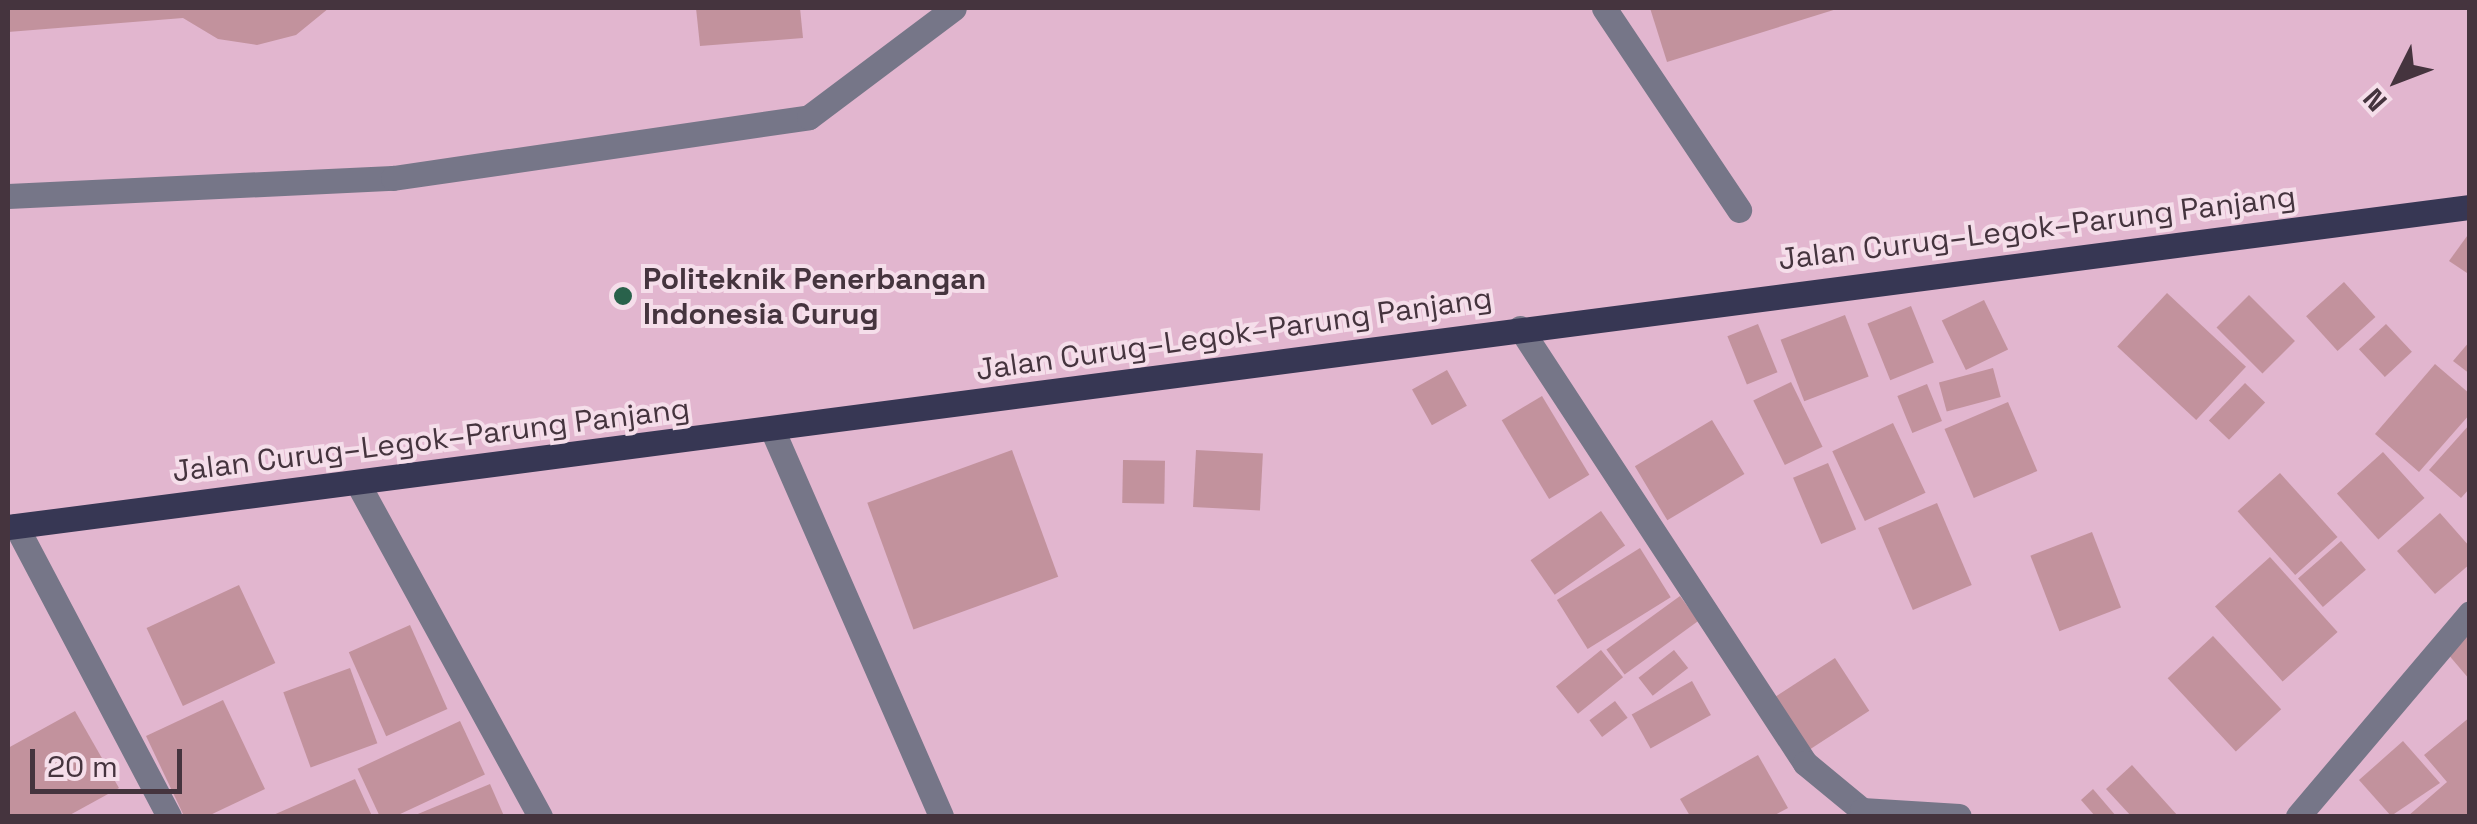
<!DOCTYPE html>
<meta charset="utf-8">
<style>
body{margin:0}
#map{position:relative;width:2477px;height:824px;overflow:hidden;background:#e2b6cf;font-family:"Space Grotesk",sans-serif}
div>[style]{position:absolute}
.building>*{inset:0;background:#c2929d;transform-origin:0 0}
.minor>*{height:25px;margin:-12.5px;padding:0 12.5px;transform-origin:12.5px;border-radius:12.5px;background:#767688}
.major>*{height:25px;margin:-12.5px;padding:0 12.5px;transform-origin:12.5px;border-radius:12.5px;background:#373754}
.dots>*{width:28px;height:28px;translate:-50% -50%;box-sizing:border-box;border:5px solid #f5deea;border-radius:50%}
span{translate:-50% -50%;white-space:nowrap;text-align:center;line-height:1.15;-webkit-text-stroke:8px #f5deea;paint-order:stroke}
.street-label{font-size:30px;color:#45343e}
.poi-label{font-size:30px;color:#45343e;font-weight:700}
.left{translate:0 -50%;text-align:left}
.frame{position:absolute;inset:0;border:10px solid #45343e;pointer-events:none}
.north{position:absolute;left:2347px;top:30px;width:100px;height:100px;-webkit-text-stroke:8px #f5deea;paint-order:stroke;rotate:228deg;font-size:28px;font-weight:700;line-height:40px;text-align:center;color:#45343e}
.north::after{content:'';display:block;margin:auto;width:35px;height:45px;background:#45343e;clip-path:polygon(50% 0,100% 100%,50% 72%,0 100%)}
.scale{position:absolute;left:30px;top:749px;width:152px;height:45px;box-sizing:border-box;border:5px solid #45343e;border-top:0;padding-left:12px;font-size:30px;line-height:35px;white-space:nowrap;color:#45343e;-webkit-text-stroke:8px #f5deea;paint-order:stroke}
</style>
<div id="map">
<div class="building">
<div style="clip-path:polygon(8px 8px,329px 8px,296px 35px,257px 45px,218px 39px,183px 18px,8px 32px)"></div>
<div style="clip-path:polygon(696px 8px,800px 8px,803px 38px,700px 46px)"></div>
<div style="clip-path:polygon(1650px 8px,1840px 8px,1667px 62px)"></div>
<div style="clip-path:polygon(2470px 232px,2470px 275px,2449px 261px)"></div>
<div style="left:2344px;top:282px;width:47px;height:51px;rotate:48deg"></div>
<div style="left:2167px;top:293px;width:108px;height:73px;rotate:43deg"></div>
<div style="left:2249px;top:295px;width:65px;height:46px;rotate:45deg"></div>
<div style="left:1984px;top:300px;width:55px;height:47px;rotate:64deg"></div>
<div style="left:1911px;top:306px;width:61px;height:47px;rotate:68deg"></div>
<div style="left:1845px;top:315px;width:66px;height:69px;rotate:69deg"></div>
<div style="left:1758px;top:324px;width:52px;height:33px;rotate:68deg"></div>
<div style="left:2386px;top:324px;width:38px;height:37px;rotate:47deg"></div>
<div style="clip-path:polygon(2470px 341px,2470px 374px,2453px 361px)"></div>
<div style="clip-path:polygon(2435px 364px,2470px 394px,2470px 414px,2419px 472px,2375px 434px)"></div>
<div style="left:1993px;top:368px;width:30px;height:56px;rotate:75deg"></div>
<div style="left:1447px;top:370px;width:41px;height:40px;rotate:61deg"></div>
<div style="left:1791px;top:382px;width:72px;height:42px;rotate:64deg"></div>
<div style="left:2245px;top:383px;width:28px;height:52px;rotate:44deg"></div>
<div style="left:1927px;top:384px;width:40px;height:32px;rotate:68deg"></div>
<div style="left:1542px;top:396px;width:92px;height:47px;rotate:59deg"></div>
<div style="left:2008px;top:402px;width:75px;height:69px;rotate:67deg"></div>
<div style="left:1712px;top:420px;width:63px;height:90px;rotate:59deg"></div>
<div style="left:1893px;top:423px;width:77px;height:67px;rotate:65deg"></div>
<div style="clip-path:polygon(2470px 424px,2470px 488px,2461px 498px,2429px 470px)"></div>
<div style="left:1012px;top:450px;width:135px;height:154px;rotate:70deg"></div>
<div style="left:1196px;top:450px;width:67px;height:57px;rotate:3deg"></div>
<div style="left:2383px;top:452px;width:62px;height:62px;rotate:48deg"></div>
<div style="left:1123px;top:460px;width:42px;height:43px;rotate:1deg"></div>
<div style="left:1828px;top:463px;width:72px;height:38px;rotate:67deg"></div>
<div style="left:2280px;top:473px;width:86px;height:57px;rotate:48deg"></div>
<div style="left:1937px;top:503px;width:89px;height:64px;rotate:67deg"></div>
<div style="left:1601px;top:511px;width:42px;height:86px;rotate:55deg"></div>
<div style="clip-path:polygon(2440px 513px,2470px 547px,2470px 564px,2435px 594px,2397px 551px)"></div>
<div style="left:2092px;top:532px;width:81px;height:66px;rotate:69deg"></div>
<div style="left:2341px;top:541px;width:38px;height:57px;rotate:49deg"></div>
<div style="left:1640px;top:548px;width:58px;height:98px;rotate:58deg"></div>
<div style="left:2270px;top:557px;width:101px;height:74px;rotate:48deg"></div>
<div style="left:239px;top:585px;width:86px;height:102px;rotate:65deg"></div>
<div style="left:1680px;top:596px;width:31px;height:91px;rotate:54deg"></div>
<div style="left:410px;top:625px;width:92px;height:67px;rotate:66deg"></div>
<div style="clip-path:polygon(2470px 634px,2470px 680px,2447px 653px)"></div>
<div style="left:2213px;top:636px;width:100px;height:62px;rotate:47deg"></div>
<div style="left:1601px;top:650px;width:35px;height:58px;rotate:51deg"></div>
<div style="left:1674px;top:650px;width:23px;height:45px;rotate:52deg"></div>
<div style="left:1835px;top:658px;width:63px;height:72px;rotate:57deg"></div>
<div style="left:350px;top:668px;width:80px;height:71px;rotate:70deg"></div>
<div style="left:1692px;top:681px;width:39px;height:69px;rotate:61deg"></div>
<div style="clip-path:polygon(223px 700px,265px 789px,208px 816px,184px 816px,146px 736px)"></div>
<div style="left:1615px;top:701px;width:21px;height:32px;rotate:53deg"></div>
<div style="clip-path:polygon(75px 711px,119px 788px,68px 816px,8px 816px,8px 748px)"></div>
<div style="clip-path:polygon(2470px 717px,2470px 816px,2408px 816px,2447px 782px,2424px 755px)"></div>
<div style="left:460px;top:721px;width:59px;height:113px;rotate:65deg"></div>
<div style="clip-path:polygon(2403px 741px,2440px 783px,2391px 816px,2359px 780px)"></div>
<div style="clip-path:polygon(1758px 755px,1788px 808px,1773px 816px,1690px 816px,1680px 799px)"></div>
<div style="clip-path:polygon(2132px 765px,2178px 816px,2131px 816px,2106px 789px)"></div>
<div style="clip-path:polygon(355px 779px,372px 816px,271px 816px)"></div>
<div style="clip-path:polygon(490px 784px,504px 816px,413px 816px)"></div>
<div style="clip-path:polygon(2093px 789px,2116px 816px,2095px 816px,2081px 800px)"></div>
</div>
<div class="minor">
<div style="left:1604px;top:8px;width:243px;rotate:56.2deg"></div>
<div style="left:8px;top:196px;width:385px;rotate:-2.7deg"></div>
<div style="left:393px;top:178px;width:420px;rotate:-8.3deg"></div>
<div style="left:809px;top:117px;width:181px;rotate:-36.9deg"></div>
<div style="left:1520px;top:328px;width:520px;rotate:56.77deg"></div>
<div style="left:1805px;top:763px;width:74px;rotate:39.5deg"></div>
<div style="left:1862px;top:810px;width:97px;rotate:3.5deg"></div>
<div style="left:772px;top:429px;width:422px;rotate:66.4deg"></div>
<div style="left:357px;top:482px;width:381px;rotate:61.3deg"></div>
<div style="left:16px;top:526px;width:328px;rotate:62.2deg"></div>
<div style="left:2298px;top:816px;width:266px;rotate:-49.7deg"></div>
</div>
<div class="major">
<div style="left:8px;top:527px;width:2483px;rotate:-7.41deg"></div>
</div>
<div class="dots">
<div style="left:623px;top:296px;background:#29624b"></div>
</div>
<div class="street-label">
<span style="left:2037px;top:228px;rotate:-7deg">Jalan Curug–Legok–Parung Panjang</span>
<span style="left:1234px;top:334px;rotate:-8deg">Jalan Curug–Legok–Parung Panjang</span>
<span style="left:431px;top:440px;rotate:-7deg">Jalan Curug–Legok–Parung Panjang</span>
</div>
<div class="poi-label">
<span class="left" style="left:643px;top:296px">Politeknik Penerbangan<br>Indonesia Curug</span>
</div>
<div class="frame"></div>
<div class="north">N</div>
<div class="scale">20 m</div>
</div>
